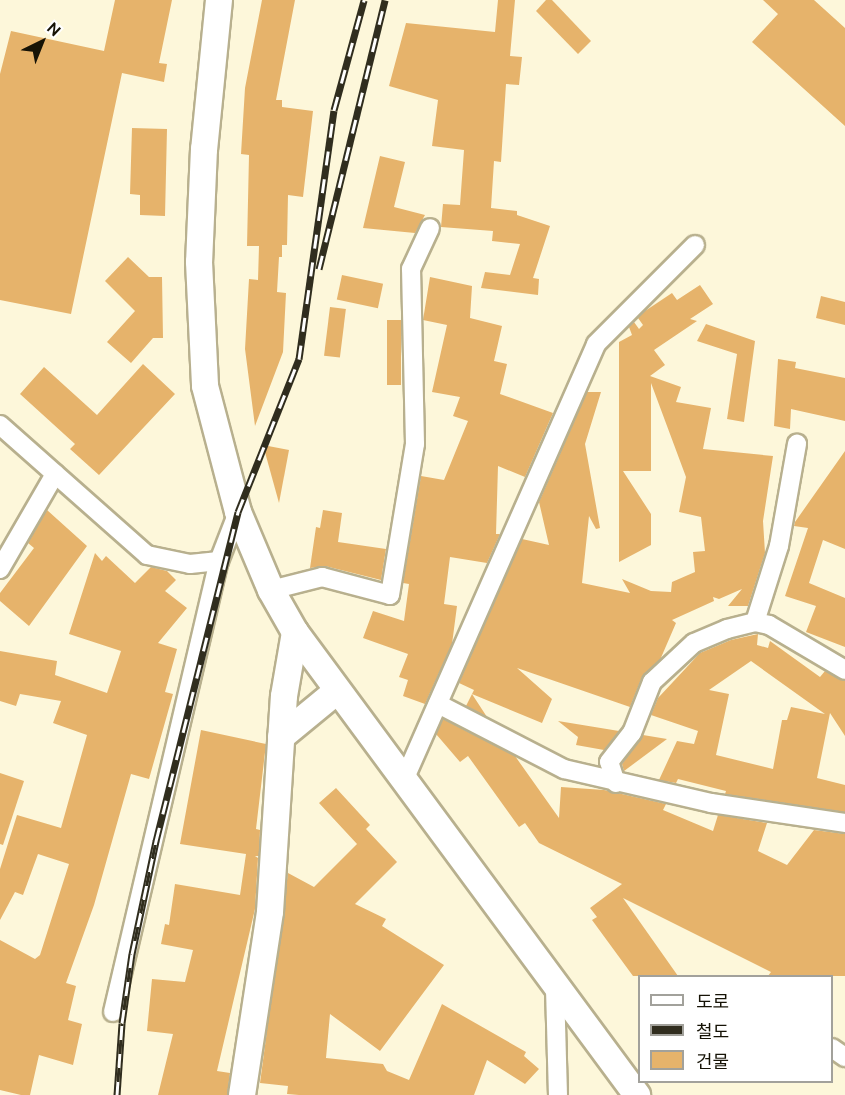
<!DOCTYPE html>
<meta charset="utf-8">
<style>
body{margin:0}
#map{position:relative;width:845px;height:1095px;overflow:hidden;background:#fdf7da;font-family:Ubuntu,"Noto Sans KR",sans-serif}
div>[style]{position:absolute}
.building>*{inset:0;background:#e6b36b;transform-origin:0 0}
.roads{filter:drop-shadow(2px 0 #b8b08e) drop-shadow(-2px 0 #b8b08e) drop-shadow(0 2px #b8b08e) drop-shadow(0 -2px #b8b08e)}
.street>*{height:18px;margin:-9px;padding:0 9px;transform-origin:9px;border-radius:9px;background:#fff}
.secondary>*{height:26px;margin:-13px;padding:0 13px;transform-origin:13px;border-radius:13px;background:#fff}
.rail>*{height:7px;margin-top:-3.5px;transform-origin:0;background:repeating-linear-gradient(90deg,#fff 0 14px,#302d1e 0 28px);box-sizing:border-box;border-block:2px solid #302d1e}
span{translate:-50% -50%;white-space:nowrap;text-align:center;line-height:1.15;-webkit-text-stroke:4.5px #fff;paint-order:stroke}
.legend{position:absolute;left:638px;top:975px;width:195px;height:108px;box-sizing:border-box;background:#fff;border:2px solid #a2a19b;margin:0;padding:8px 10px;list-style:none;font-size:18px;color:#161306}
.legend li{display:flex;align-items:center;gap:12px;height:30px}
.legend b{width:30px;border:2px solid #a2a19b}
.north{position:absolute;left:12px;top:12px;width:60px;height:60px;-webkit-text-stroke:4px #fff;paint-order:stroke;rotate:43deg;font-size:16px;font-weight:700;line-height:24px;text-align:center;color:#161306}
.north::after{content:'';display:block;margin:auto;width:21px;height:27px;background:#161306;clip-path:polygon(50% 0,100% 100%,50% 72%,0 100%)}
</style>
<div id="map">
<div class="building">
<div style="clip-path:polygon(115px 0,172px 0,159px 63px,167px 64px,164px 82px,122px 73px,71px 314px,0 300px,0 74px,11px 31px,104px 51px)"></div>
<div style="clip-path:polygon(262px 0,295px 0,276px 100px,282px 100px,282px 107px,313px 111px,303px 197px,288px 195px,287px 245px,282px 245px,282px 257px,279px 257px,277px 292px,286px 293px,283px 352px,255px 426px,245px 349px,249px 279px,258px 280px,259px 246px,247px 246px,249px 155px,241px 154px,245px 88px)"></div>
<div style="clip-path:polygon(498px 0,515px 0,510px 56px,522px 57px,519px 85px,506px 84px,501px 162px,494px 161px,491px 208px,517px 211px,517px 215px,550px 226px,533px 278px,539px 279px,538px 295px,481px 288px,485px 272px,510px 275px,520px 244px,492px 241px,493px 231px,441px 227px,443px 204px,460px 205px,464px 150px,432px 146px,438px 100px,389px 86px,406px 23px,495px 32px)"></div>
<div style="clip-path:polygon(546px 0,552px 0,591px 41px,578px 54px,536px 11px)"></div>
<div style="clip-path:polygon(763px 0,814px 0,845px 28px,845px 126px,752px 42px,778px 14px)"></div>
<div style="clip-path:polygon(132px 128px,167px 129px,165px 216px,140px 215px,140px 195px,130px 194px)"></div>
<div style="clip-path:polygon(380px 156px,405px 162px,394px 207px,425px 215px,415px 233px,363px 228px)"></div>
<div style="clip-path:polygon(128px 257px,149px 277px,162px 277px,163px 338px,153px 338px,131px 363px,107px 342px,135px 311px,105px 281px)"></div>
<div style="left:342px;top:275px;width:42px;height:25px;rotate:12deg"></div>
<div style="clip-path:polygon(430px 277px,472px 286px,470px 318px,502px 326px,494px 361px,507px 364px,500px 394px,553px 413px,525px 477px,498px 466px,496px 534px,500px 534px,487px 563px,450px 557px,444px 604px,457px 606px,452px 644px,425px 704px,403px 696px,408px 680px,399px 677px,408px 654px,363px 638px,373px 611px,404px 621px,409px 584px,403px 583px,421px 476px,444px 480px,468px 421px,453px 416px,460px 397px,432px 392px,447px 325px,423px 320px)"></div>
<div style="clip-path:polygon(700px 285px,713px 304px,690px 319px,697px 321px,654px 350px,665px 365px,650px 376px,681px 387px,676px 402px,711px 408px,703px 449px,773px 456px,763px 521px,765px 553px,748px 606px,728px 606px,742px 589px,719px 599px,713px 597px,714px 601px,672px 620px,676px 623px,660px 660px,642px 677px,630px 707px,517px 668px,552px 699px,542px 723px,472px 694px,487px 717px,466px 706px,474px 690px,459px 683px,522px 539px,549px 545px,539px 502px,587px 392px,601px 392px,585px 444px,600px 528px,596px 529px,589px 516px,582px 583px,630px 593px,622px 579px,651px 591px,671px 592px,672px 582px,695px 572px,693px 552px,705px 551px,701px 517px,679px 512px,686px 477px,651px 383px,651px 471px,623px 471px,651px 514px,651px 545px,619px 562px,619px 342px,632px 335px,629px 327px,634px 322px,639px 329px,643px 325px,638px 318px,645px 311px,672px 293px,677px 300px)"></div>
<div style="clip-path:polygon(821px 296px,845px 302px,845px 325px,816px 318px)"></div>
<div style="left:330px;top:307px;width:16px;height:49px;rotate:7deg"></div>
<div style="left:387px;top:320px;width:14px;height:65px"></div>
<div style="clip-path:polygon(706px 324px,755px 341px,744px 422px,727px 419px,737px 354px,697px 341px)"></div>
<div style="clip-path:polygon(778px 359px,796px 362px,795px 368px,845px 378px,845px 421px,791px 409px,790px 429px,774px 426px)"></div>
<div style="clip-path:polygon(143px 364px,175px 394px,99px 475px,70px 449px,75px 444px,20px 394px,44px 367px,97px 415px)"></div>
<div style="clip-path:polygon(263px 445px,289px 450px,279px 503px)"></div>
<div style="clip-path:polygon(845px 451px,845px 549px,823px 540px,809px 583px,845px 598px,845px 647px,806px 632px,816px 606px,785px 596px,808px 528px,794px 526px,795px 522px)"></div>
<div style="clip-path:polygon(47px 510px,87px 546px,29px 626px,0 601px,0 593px,34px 548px,28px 543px)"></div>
<div style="clip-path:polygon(323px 510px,342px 513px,338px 542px,386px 549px,381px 580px,325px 566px,310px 568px,316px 527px,320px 528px)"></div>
<div style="clip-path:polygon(95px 553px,102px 561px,106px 556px,135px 583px,151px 567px,167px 571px,176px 580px,165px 591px,187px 608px,158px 643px,177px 649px,165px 692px,173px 694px,149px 779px,131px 774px,94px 905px,66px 983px,76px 986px,68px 1020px,82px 1024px,73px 1065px,39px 1055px,30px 1095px,21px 1095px,0 1090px,0 940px,35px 959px,40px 955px,69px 864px,38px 854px,23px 895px,15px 892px,0 920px,0 869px,17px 815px,61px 828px,87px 735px,53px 723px,61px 701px,20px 694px,16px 706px,0 701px,0 651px,57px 661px,55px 675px,107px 693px,121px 651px,69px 634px)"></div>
<div style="clip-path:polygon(evenodd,758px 634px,757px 645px,768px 648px,770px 641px,820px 677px,825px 671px,845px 681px,845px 736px,830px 713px,817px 778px,845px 785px,845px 812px,725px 794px,726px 791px,678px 779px,676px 783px,659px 780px,677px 741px,694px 744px,698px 731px,651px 715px,658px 698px,700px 653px,731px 640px,758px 634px,751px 661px,825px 714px,791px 707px,787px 720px,782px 720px,773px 769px,716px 755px,729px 694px,709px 690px,751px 661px)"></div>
<div style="clip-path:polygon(443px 719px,515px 756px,559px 818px,561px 787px,604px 790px,666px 804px,663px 810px,713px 831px,718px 815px,767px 823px,758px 851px,787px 865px,814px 830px,845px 834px,845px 976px,768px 976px,771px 972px,623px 898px,678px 976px,633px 976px,592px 920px,597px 917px,590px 908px,622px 884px,539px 843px,525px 823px,519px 827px,468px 756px,460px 762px,436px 734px)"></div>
<div style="clip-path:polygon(558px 721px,619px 731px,604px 750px,576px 745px,578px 737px)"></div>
<div style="clip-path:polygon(201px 730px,266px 744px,256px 829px,260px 830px,259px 856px,255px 856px,258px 858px,255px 909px,217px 1071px,230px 1073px,227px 1095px,158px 1095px,173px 1034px,147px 1031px,152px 979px,185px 982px,193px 950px,161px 944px,165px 924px,169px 925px,175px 884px,240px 895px,246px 854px,180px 844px)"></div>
<div style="clip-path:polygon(643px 735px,667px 739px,624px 771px,622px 764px)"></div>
<div style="clip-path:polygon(0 773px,24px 781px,3px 845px,0 844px)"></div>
<div style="clip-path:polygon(336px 788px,370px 825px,366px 829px,397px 862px,355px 904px,386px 919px,382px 926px,444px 965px,380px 1051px,330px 1014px,326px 1058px,383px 1064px,387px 1071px,409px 1080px,442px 1004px,526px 1052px,524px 1056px,539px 1069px,525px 1084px,487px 1060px,474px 1095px,299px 1095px,287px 1094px,288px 1086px,260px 1083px,288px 873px,314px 887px,357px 844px,319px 803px)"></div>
</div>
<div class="roads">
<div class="street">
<div style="left:0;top:425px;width:196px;rotate:41.5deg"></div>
<div style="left:147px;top:555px;width:44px;rotate:11.8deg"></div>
<div style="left:190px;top:564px;width:29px;rotate:-6deg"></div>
<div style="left:0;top:569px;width:110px;rotate:-59.9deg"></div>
<div style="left:271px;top:590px;width:53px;rotate:-14.3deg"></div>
<div style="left:322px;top:577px;width:70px;rotate:14.8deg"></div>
<div style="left:390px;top:595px;width:153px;rotate:-80.6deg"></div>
<div style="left:415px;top:444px;width:175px;rotate:-91.3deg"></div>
<div style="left:411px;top:269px;width:45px;rotate:-65.1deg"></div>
<div style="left:755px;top:622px;width:80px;rotate:-72.5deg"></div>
<div style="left:779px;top:546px;width:104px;rotate:-80deg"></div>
<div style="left:438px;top:704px;width:142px;rotate:27.3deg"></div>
<div style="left:564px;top:769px;width:151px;rotate:13deg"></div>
<div style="left:711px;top:803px;width:135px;rotate:8.5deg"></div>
<div style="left:404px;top:780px;width:476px;rotate:-66.2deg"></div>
<div style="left:596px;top:344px;width:140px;rotate:-45deg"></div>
<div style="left:616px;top:783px;width:22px;rotate:-108deg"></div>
<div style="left:609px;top:762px;width:37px;rotate:-52deg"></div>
<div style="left:632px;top:733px;width:55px;rotate:-68.6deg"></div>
<div style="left:652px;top:682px;width:57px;rotate:-42.9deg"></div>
<div style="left:694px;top:643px;width:36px;rotate:-23deg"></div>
<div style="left:727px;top:629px;width:29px;rotate:-14deg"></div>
<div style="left:755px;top:622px;width:14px;rotate:12deg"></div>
<div style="left:769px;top:625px;width:88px;rotate:30.6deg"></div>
<div style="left:555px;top:988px;width:107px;rotate:88.4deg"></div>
<div style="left:113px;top:1012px;width:463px;rotate:-76.8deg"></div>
<div style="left:219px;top:561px;width:53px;rotate:-68.8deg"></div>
<div style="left:832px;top:1048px;width:16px;rotate:35deg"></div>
</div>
<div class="secondary">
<div style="left:219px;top:0;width:150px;rotate:95.7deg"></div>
<div style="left:204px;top:149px;width:113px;rotate:92.5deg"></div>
<div style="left:199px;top:262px;width:124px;rotate:87.2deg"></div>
<div style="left:205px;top:386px;width:130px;rotate:75.3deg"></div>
<div style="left:238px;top:512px;width:85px;rotate:67.1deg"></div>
<div style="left:271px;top:590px;width:48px;rotate:60.3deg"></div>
<div style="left:295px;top:632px;width:576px;rotate:53.55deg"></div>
<div style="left:281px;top:737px;width:72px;rotate:-39.4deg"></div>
<div style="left:242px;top:1095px;width:185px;rotate:-81.3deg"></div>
<div style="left:270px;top:912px;width:216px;rotate:-86.3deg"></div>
<div style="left:284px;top:696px;width:65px;rotate:-80.2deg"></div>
</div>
</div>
<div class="rail">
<div style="left:319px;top:269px;width:277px;rotate:-76.2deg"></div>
<div style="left:117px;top:1095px;width:72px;rotate:-86deg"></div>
<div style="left:122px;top:1023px;width:70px;rotate:-81.8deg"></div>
<div style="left:132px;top:954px;width:116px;rotate:-78deg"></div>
<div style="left:156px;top:841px;width:339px;rotate:-76deg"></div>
<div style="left:238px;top:512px;width:165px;rotate:-68.3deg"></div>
<div style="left:299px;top:359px;width:251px;rotate:-82deg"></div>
<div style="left:334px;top:110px;width:114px;rotate:-74.7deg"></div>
</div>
<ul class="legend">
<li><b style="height:8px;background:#fff"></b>도로</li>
<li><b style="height:8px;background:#302d1e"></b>철도</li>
<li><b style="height:16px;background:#e6b36b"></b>건물</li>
</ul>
<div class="north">N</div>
</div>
